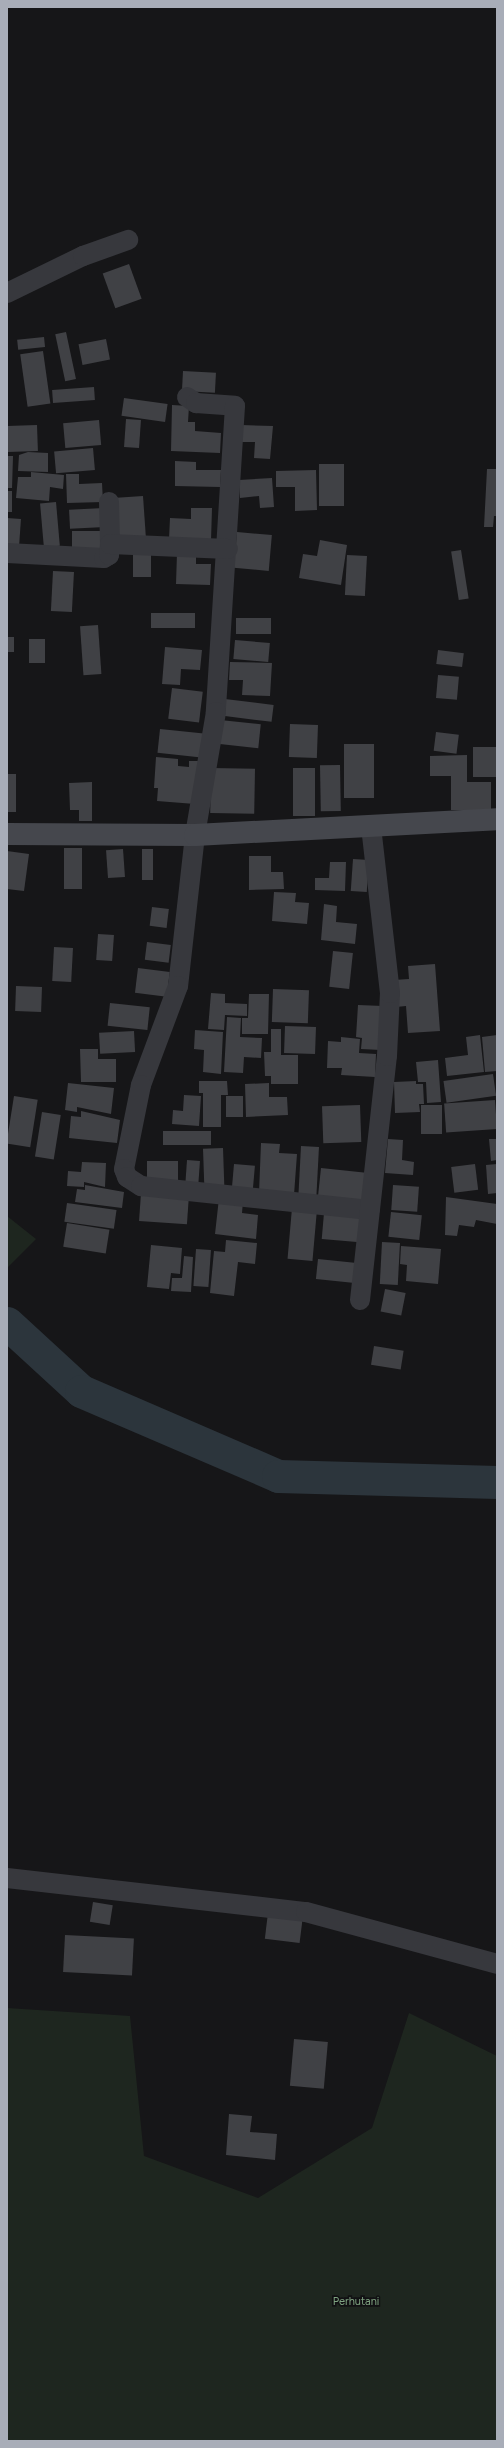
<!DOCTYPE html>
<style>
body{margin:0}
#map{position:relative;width:504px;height:2448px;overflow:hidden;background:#161618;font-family:Figtree,sans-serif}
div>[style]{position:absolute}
.green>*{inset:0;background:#1e261f}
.river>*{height:33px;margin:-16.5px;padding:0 16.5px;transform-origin:16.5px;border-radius:16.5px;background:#2c353c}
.building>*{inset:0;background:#404145;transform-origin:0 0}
.street>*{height:20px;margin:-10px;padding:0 10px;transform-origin:10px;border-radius:10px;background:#37383d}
.secondary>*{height:22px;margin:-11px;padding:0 11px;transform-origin:11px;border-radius:11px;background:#45474d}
span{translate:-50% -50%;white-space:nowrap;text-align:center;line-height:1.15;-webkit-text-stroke:3.5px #111113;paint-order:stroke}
.park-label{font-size:11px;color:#7fa381}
.frame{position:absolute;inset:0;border:8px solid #a8adb8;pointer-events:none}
</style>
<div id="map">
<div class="green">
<div style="clip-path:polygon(7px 1216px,36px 1239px,7px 1268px)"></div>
<div style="clip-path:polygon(7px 2008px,130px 2016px,144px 2156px,258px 2198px,372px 2128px,409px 2013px,497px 2056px,497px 2441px,7px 2441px)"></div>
</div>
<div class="river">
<div style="left:7px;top:1323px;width:100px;rotate:42.6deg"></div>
<div style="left:81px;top:1391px;width:215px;rotate:23.3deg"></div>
<div style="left:278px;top:1476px;width:219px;rotate:1.6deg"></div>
</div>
<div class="building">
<div style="left:129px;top:264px;width:37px;height:28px;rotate:70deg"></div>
<div style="left:66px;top:332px;width:48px;height:11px;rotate:78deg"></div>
<div style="left:44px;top:337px;width:10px;height:27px;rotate:84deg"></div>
<div style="left:106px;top:339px;width:21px;height:28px;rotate:79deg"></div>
<div style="left:43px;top:351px;width:53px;height:23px;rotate:82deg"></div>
<div style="left:183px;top:371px;width:33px;height:20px;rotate:3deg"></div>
<div style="left:94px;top:387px;width:13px;height:42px;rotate:86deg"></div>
<div style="left:124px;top:398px;width:44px;height:18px;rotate:8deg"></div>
<div style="clip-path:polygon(172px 405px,189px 406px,188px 422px,195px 422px,195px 431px,221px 433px,220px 453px,171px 451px)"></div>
<div style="left:126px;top:419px;width:15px;height:28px;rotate:4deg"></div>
<div style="left:99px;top:420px;width:25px;height:36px;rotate:85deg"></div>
<div style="left:37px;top:425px;width:26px;height:30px;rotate:88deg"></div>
<div style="clip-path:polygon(241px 425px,273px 426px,270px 459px,254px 458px,255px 442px,240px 442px)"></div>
<div style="left:93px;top:448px;width:22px;height:39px;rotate:85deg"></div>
<div style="clip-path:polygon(28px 452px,48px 453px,48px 472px,18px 471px,19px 455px)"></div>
<div style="clip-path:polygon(7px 456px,13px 456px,12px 488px,7px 488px)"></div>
<div style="clip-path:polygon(175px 461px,196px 462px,196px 470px,221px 470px,220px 487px,175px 486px)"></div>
<div style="left:319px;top:464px;width:25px;height:42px"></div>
<div style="clip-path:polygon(487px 469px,497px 469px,497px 516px,494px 516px,493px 527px,484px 527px)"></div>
<div style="clip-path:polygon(316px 470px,317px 510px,295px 511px,295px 487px,276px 487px,276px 471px)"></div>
<div style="clip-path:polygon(31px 472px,64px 475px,63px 489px,50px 487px,49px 501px,16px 498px,18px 477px,31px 477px)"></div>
<div style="clip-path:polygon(66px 474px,79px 474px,79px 484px,102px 483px,103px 502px,67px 503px)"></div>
<div style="clip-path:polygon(272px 478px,274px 507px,260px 508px,259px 496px,240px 498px,239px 480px)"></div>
<div style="left:7px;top:491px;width:5px;height:21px"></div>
<div style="left:143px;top:496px;width:40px;height:30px;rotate:86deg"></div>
<div style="left:56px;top:502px;width:44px;height:16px;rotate:85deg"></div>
<div style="left:104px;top:508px;width:19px;height:35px;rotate:87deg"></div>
<div style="clip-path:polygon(191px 508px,212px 508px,211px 541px,169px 539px,170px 518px,191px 519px)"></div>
<div style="left:7px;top:518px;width:14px;height:26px;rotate:4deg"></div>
<div style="left:72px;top:531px;width:29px;height:22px"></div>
<div style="left:237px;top:532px;width:35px;height:36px;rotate:5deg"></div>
<div style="clip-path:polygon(320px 540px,347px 545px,341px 585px,299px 578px,303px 554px,317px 556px)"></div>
<div style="left:461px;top:550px;width:49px;height:10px;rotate:81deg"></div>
<div style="clip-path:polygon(177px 553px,196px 553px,196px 564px,211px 564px,210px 585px,176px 584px)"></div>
<div style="left:133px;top:555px;width:18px;height:22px"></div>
<div style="left:347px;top:555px;width:20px;height:40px;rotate:3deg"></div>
<div style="left:53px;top:571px;width:21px;height:40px;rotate:3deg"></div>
<div style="left:195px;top:613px;width:15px;height:44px;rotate:90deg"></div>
<div style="left:236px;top:618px;width:35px;height:16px"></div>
<div style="left:98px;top:625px;width:49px;height:18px;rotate:86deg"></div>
<div style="left:7px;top:637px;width:7px;height:15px"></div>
<div style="left:29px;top:639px;width:16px;height:24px"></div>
<div style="left:235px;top:640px;width:35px;height:19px;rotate:5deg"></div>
<div style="clip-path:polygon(165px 647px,202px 650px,200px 670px,181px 669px,180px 685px,162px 684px)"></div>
<div style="left:438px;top:650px;width:26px;height:14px;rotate:7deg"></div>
<div style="clip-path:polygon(230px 662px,272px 663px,270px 696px,242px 695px,243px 680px,229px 680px)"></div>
<div style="left:438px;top:675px;width:21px;height:23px;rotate:5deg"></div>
<div style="left:172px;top:688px;width:31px;height:31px;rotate:7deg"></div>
<div style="left:225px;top:699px;width:49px;height:17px;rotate:7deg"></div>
<div style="left:220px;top:720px;width:41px;height:24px;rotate:6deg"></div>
<div style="left:290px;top:724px;width:28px;height:33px;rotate:2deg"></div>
<div style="left:160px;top:729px;width:44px;height:24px;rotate:6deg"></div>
<div style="left:436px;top:732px;width:23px;height:19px;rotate:7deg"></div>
<div style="left:344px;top:744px;width:30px;height:54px"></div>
<div style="left:497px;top:747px;width:30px;height:24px;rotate:90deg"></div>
<div style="clip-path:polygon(467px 755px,467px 782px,491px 782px,491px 810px,451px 810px,451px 776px,430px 776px,430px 756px)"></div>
<div style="clip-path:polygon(156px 757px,178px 759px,178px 766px,189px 767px,189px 761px,199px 761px,195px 804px,157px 801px,158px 788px,154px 788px)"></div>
<div style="left:340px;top:765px;width:46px;height:20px;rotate:89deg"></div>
<div style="left:211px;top:768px;width:44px;height:45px;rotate:1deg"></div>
<div style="left:293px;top:768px;width:22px;height:48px"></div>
<div style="left:7px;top:774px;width:9px;height:38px"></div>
<div style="clip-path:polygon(92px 782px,92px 821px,79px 821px,79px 810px,70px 810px,69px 783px)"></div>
<div style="left:64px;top:848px;width:18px;height:41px"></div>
<div style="left:123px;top:849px;width:28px;height:17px;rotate:86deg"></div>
<div style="left:142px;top:849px;width:11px;height:31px"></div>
<div style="clip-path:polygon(7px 851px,29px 854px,24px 891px,7px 889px)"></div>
<div style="clip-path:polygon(249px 856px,271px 856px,271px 872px,283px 872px,284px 889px,249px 890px)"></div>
<div style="left:353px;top:859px;width:16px;height:32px;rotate:4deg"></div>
<div style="clip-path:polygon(330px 862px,346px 862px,345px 891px,315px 890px,315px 878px,329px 878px)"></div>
<div style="clip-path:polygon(274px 892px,296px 893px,295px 902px,309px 903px,307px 924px,272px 921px)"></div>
<div style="clip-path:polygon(324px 904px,337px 906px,336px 922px,357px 924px,355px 944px,321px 940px)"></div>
<div style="left:152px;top:907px;width:17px;height:19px;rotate:7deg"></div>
<div style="left:98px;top:934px;width:16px;height:26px;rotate:4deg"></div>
<div style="left:147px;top:942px;width:24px;height:18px;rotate:7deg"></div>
<div style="left:54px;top:947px;width:19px;height:34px;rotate:3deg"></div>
<div style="left:333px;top:951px;width:20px;height:36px;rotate:6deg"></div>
<div style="clip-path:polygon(435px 964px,440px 1031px,408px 1033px,406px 1006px,396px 1007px,394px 980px,409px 979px,408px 966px)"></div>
<div style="left:138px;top:968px;width:32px;height:25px;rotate:7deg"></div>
<div style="left:16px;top:986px;width:26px;height:25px;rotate:2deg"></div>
<div style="left:273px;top:989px;width:36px;height:33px;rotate:2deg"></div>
<div style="clip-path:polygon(211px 993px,225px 994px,225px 1003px,247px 1004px,247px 1016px,225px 1015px,224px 1030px,208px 1029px)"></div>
<div style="clip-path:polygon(249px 994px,269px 994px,268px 1034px,242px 1034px,242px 1018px,248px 1018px)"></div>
<div style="left:110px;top:1003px;width:40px;height:23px;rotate:6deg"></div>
<div style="clip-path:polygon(358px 1005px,383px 1006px,381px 1050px,361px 1049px,362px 1038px,356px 1037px)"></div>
<div style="clip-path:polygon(227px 1017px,241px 1018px,240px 1037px,262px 1038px,261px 1058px,244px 1057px,243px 1073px,224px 1072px)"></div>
<div style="left:285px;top:1026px;width:31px;height:27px;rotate:2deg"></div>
<div style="clip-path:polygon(271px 1029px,281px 1029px,281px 1055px,298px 1055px,298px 1084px,271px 1084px,271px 1076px,265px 1076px,264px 1052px,271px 1052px)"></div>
<div style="clip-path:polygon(195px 1030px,223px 1032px,221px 1074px,203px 1072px,204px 1050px,194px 1049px)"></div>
<div style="left:134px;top:1031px;width:21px;height:35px;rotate:87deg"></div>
<div style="clip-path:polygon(480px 1035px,484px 1072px,447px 1076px,445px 1058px,468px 1055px,466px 1037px)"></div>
<div style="clip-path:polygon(497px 1035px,497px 1071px,485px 1072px,482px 1037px)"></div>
<div style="clip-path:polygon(341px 1037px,360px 1039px,359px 1053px,376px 1054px,375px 1077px,341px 1075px,342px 1068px,327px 1068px,328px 1041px,341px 1042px)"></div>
<div style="clip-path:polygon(80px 1049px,98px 1049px,98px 1059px,116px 1059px,116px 1082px,81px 1082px)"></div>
<div style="clip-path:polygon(438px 1060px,441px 1102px,427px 1103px,426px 1082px,418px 1082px,416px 1062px)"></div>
<div style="left:493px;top:1074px;width:22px;height:50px;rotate:82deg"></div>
<div style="clip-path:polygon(199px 1081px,227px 1081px,228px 1095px,221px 1095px,221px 1127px,203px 1127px,203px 1093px,199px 1093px)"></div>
<div style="clip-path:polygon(416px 1081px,416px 1084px,423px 1084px,424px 1104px,419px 1104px,420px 1112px,395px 1113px,394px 1082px)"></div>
<div style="clip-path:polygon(68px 1083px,114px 1088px,111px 1114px,77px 1107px,77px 1112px,65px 1110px)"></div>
<div style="clip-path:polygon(269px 1083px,269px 1097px,287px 1097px,288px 1115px,246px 1117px,245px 1084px)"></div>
<div style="clip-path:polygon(184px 1095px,201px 1096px,199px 1126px,172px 1124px,173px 1110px,183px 1111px)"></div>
<div style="left:14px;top:1096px;width:24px;height:48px;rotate:9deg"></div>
<div style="left:226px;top:1096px;width:17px;height:21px"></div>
<div style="left:495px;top:1100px;width:29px;height:51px;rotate:86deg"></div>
<div style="left:360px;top:1105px;width:37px;height:38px;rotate:88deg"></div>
<div style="left:421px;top:1105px;width:21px;height:29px"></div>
<div style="clip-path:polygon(81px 1111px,120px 1120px,117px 1143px,69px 1138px,71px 1116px,81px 1117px)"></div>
<div style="left:42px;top:1112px;width:19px;height:45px;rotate:9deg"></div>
<div style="left:163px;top:1131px;width:48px;height:14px"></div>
<div style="clip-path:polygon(388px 1139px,403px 1140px,402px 1160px,414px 1162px,413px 1175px,385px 1173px)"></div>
<div style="clip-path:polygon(489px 1139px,497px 1139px,497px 1160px,491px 1161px)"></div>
<div style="clip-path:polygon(261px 1143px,280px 1144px,279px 1153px,297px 1154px,294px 1195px,259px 1193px)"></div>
<div style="left:301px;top:1146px;width:18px;height:52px;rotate:3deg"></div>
<div style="left:223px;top:1148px;width:38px;height:20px;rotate:88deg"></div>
<div style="left:187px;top:1160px;width:13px;height:26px;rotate:4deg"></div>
<div style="left:147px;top:1161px;width:31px;height:20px"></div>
<div style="clip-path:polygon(82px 1162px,106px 1163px,105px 1187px,84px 1182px,84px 1187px,67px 1186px,68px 1171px,81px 1172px)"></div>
<div style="left:234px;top:1164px;width:21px;height:26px;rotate:5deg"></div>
<div style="left:475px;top:1164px;width:26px;height:24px;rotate:83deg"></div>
<div style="clip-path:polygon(497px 1164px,497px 1193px,488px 1194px,486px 1165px)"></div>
<div style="left:321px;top:1168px;width:50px;height:29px;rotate:6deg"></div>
<div style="clip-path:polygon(85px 1185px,124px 1192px,122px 1208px,75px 1202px,77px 1189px,85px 1190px)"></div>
<div style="left:393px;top:1185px;width:26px;height:25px;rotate:4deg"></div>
<div style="left:141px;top:1193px;width:48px;height:28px;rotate:4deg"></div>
<div style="clip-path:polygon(446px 1197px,497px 1204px,497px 1224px,476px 1220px,474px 1227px,459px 1225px,457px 1236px,445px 1235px)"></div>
<div style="clip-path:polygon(219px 1198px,243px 1201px,242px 1213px,258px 1215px,256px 1239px,215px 1234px)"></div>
<div style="left:67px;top:1203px;width:50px;height:19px;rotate:8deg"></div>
<div style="left:292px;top:1208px;width:25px;height:51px;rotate:5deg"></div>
<div style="left:391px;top:1212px;width:31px;height:25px;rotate:6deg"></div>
<div style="left:324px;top:1213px;width:44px;height:26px;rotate:5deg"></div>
<div style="left:67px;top:1223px;width:43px;height:24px;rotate:9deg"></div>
<div style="clip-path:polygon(226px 1240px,257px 1243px,255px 1264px,238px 1262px,234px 1296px,210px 1293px,214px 1251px,225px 1252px)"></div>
<div style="left:382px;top:1242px;width:18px;height:42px;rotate:3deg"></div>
<div style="clip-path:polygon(151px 1245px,182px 1248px,180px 1274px,171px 1273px,169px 1289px,147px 1287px)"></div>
<div style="clip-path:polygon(401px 1246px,441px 1249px,438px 1284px,406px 1281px,407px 1265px,400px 1264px)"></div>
<div style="left:196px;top:1249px;width:15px;height:37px;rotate:4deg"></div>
<div style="clip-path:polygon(184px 1256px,193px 1257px,191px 1292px,171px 1291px,172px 1278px,182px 1278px)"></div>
<div style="left:318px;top:1259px;width:39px;height:20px;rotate:6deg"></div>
<div style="left:385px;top:1289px;width:21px;height:23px;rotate:11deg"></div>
<div style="left:374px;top:1346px;width:30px;height:19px;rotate:9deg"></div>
<div style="left:93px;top:1902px;width:20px;height:20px;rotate:9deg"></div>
<div style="left:268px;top:1913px;width:35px;height:26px;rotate:7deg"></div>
<div style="left:65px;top:1935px;width:69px;height:37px;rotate:3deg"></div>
<div style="left:294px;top:2039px;width:34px;height:47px;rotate:5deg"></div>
<div style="clip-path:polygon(229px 2114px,252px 2116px,250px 2132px,277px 2134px,275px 2160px,226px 2155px)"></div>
</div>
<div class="street">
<div style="left:7px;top:293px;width:85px;rotate:-26deg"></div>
<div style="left:83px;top:256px;width:48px;rotate:-19.6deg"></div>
<div style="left:187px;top:397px;width:11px;rotate:34deg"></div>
<div style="left:196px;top:403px;width:39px;rotate:4deg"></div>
<div style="left:235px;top:406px;width:307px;rotate:93.6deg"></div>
<div style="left:216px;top:712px;width:125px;rotate:99.7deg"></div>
<div style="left:195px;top:835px;width:152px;rotate:96.4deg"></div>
<div style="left:178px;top:986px;width:106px;rotate:110.5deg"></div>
<div style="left:141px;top:1085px;width:86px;rotate:101.4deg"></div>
<div style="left:124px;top:1169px;width:9px;rotate:69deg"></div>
<div style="left:127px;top:1177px;width:17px;rotate:33deg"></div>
<div style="left:141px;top:1186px;width:230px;rotate:6deg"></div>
<div style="left:109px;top:502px;width:42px;rotate:88.6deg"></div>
<div style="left:7px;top:553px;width:97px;rotate:3deg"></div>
<div style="left:104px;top:558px;width:6px;rotate:-31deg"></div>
<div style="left:109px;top:555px;width:11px;rotate:-85deg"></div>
<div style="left:110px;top:544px;width:118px;rotate:2.4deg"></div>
<div style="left:360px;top:1300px;width:245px;rotate:-83.7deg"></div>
<div style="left:387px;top:1056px;width:63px;rotate:-87.3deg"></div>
<div style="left:390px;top:993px;width:169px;rotate:-96.5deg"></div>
<div style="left:7px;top:1878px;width:301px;rotate:6.5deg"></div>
<div style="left:306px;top:1912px;width:198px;rotate:15.2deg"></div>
</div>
<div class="secondary">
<div style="left:7px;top:834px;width:188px;rotate:0.3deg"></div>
<div style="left:195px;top:835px;width:302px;rotate:-3deg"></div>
</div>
<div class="park-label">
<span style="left:356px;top:2302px">Perhutani</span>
</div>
<div class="frame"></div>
</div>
